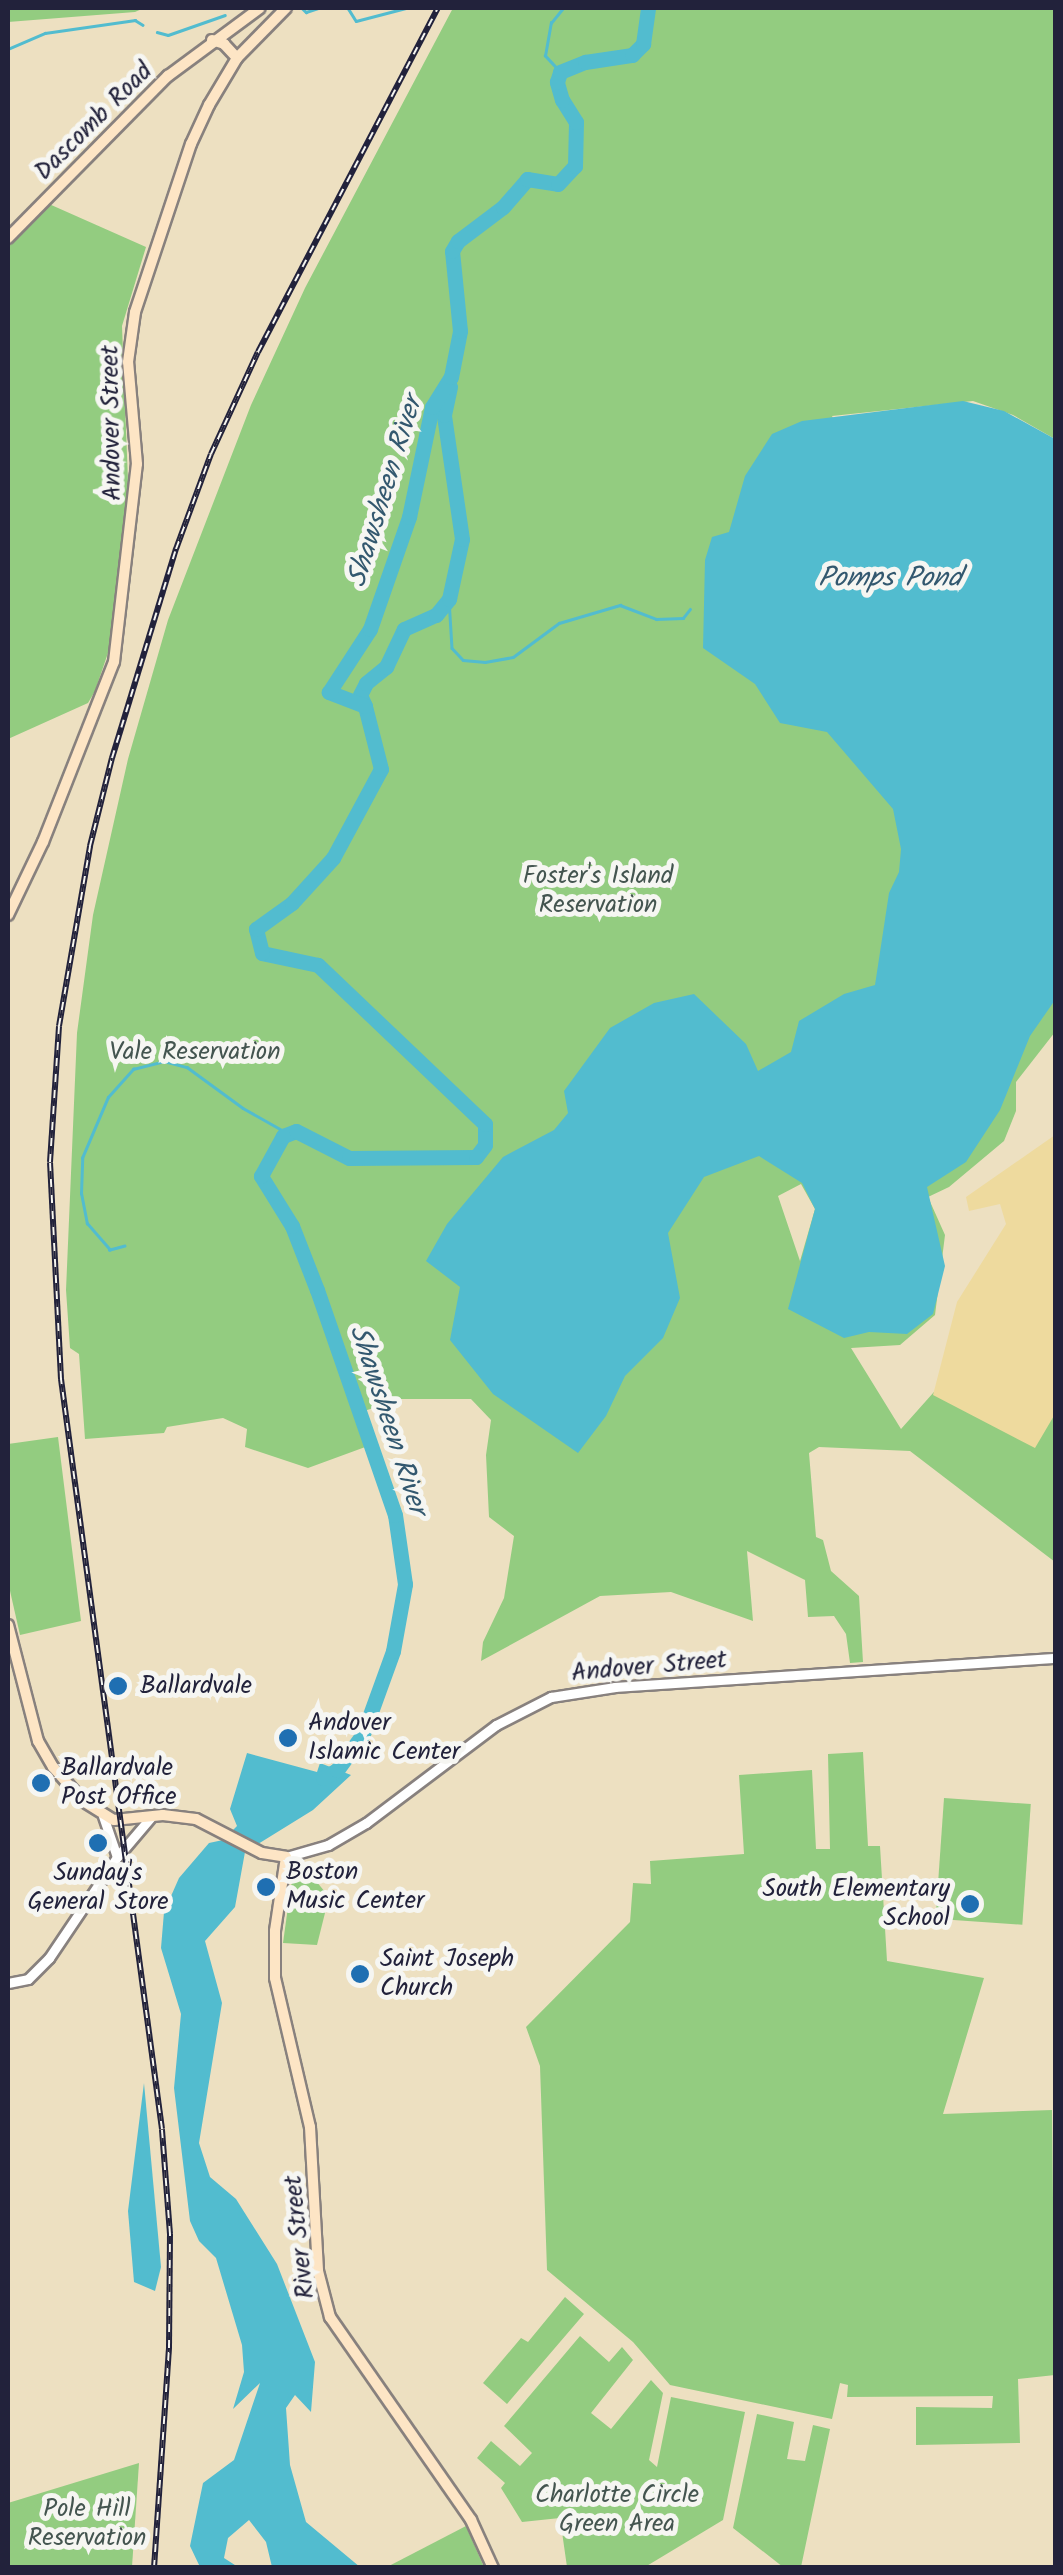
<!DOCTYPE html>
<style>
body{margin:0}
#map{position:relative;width:1063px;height:2575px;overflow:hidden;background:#ede0c1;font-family:Kalam,sans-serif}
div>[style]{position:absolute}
.green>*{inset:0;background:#93cc80;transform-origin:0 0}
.sand>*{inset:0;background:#eeda9e}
.water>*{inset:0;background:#52bccf}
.stream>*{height:2.5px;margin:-1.25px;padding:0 1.25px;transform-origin:1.25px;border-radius:1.25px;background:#52bccf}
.river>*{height:15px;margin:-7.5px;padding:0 7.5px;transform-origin:7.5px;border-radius:7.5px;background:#52bccf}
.roads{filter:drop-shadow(2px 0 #88817e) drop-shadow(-2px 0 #88817e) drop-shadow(0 2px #88817e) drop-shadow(0 -2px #88817e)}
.tertiary>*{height:9px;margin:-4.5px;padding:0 4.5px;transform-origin:4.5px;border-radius:4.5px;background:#fff}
.secondary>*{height:10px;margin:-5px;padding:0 5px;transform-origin:5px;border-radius:5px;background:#fde5c5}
.rail>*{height:6px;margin-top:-3px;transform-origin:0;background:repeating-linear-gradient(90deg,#f6f6f2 0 8px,#22223b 0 16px);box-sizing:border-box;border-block:2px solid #22223b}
.dots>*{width:28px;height:28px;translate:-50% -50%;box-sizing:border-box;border:5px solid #f6f6f2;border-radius:50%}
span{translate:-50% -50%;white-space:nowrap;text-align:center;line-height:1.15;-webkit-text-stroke:10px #f6f6f2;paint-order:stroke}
.street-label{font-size:25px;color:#22223b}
.park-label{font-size:25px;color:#445550}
.poi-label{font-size:25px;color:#22223b}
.left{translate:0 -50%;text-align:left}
.right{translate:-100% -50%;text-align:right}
.water-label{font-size:28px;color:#33586f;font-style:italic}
.frame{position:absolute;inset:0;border:10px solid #22223b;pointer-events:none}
</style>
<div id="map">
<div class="green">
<div style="clip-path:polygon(8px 8px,144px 8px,135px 12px,8px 22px)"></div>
<div style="clip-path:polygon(evenodd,453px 8px,1055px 8px,1055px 439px,1013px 415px,973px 401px,832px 416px,1056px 884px,1055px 1032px,1016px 1082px,1016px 1111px,1004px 1141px,949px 1187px,928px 1197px,945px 1235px,935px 1315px,900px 1345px,851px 1348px,901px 1429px,1055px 1256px,1055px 1562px,910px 1451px,819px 1447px,809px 1453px,816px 1537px,823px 1540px,831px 1571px,859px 1596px,863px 1662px,850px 1663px,846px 1634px,834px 1616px,808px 1617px,805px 1580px,747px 1551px,753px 1621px,671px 1592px,600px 1596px,481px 1661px,483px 1642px,504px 1598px,514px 1536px,489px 1517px,486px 1455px,491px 1420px,471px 1399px,401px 1399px,358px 1413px,368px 1446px,308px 1468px,245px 1447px,247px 1429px,223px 1418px,167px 1427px,164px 1433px,85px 1439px,79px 1354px,70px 1348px,66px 1290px,77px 1033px,93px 915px,128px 759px,168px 620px,251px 405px,305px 288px,453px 8px,801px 1184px,815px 1209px,800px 1261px,778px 1196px,801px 1184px)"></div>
<div style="clip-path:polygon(49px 204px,146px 247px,122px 326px,128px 481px,109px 650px,95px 691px,88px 703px,8px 739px,8px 247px)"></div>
<div style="clip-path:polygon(58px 1437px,81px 1621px,20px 1635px,8px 1582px,8px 1444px)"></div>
<div style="clip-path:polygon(863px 1752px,868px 1846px,880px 1846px,887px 1961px,984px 1978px,943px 2114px,1052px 2110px,1055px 2375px,1018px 2379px,1020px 2443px,916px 2445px,916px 2407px,992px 2408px,993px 2396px,847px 2397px,848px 2385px,840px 2383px,832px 2419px,670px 2385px,633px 2342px,547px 2270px,540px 2066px,526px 2027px,630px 1922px,633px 1883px,651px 1884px,650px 1861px,744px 1854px,739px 1775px,812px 1770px,816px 1849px,830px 1849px,828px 1754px)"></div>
<div style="left:944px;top:1798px;width:87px;height:121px;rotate:4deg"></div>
<div style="clip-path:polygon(304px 1866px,329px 1897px,317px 1945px,283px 1943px,291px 1885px)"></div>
<div style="clip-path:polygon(565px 2297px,584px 2314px,507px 2404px,483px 2383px,521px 2338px,528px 2342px)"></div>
<div style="clip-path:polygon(580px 2336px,609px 2362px,622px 2347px,633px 2360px,591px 2413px,611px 2429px,651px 2380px,663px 2393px,649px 2460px,657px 2467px,671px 2397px,745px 2412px,723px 2520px,645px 2567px,567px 2567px,560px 2518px,522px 2522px,501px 2488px,505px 2483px,477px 2458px,491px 2441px,520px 2466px,532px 2453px,504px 2426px)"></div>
<div style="clip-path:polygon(757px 2414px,794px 2422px,787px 2459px,805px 2461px,813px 2425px,830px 2429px,801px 2567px,783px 2567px,733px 2528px)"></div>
<div style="clip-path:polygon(139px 2463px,132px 2567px,8px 2567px,8px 2503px)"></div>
<div style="clip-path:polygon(466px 2526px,484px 2567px,387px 2567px)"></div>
</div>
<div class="sand">
<div style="clip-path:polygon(1055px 1135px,1055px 1414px,1035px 1448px,933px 1395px,957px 1302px,1006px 1224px,1000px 1204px,969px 1211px,966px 1197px)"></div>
</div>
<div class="water">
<div style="clip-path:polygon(963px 401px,1004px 411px,1055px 439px,1055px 1000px,1030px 1036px,1000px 1110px,966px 1162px,927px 1187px,945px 1266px,933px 1314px,907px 1334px,869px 1332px,844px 1338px,788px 1309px,815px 1209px,802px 1183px,759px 1156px,704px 1177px,668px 1233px,680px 1298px,663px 1338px,625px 1376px,606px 1416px,578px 1453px,493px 1394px,450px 1340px,460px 1287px,426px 1261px,447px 1224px,503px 1157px,554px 1130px,568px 1113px,564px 1091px,610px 1028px,654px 1003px,694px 994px,746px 1044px,758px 1071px,791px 1052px,799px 1021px,844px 994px,875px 985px,889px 893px,899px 872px,901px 849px,893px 809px,827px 732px,780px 723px,755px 684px,703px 648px,705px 560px,712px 537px,729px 532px,745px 476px,772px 434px,802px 421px)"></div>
<div style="clip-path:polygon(247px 1753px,317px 1772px,320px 1763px,351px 1775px,313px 1810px,245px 1852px,235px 1907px,205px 1941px,222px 2003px,199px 2143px,210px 2177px,236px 2199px,277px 2264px,315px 2362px,311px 2412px,295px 2395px,286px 2408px,290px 2465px,306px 2522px,360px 2567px,272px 2567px,266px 2542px,249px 2520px,228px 2538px,224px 2558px,238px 2567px,200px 2567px,190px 2546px,203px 2483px,234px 2460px,260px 2383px,233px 2409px,244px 2372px,242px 2345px,216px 2258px,199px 2241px,190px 2221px,174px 2088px,181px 2014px,161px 1948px,164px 1912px,179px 1878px,209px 1843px,223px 1840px,237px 1826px,230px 1809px)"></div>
<div style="clip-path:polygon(144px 2083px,161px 2267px,155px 2291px,134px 2282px,128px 2211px)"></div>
</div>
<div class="stream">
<div style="left:302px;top:8px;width:6px;rotate:45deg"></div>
<div style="left:306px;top:12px;width:13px;rotate:-18deg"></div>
<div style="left:348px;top:8px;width:15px;rotate:58deg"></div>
<div style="left:356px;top:21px;width:52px;rotate:-14.6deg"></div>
<div style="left:157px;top:32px;width:11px;rotate:15deg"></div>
<div style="left:168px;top:35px;width:60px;rotate:-19.3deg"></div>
<div style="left:8px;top:49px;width:40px;rotate:-23.4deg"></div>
<div style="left:45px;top:33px;width:91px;rotate:-8.2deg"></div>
<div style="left:135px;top:20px;width:9px;rotate:32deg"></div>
<div style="left:560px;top:72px;width:22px;rotate:-133deg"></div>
<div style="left:545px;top:56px;width:34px;rotate:-80deg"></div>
<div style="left:551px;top:23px;width:19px;rotate:-51deg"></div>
<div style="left:449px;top:599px;width:49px;rotate:86.5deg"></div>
<div style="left:452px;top:648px;width:16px;rotate:47deg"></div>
<div style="left:463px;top:660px;width:22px;rotate:5deg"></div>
<div style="left:485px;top:662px;width:28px;rotate:-10deg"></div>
<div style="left:513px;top:657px;width:57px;rotate:-36.5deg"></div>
<div style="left:559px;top:623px;width:64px;rotate:-16.4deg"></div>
<div style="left:620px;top:605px;width:39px;rotate:21deg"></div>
<div style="left:656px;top:619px;width:27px;rotate:-2deg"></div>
<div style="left:683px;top:618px;width:11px;rotate:-52deg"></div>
<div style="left:125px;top:1246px;width:16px;rotate:165deg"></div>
<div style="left:110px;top:1250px;width:35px;rotate:-131deg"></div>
<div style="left:87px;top:1224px;width:31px;rotate:-101deg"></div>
<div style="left:81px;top:1194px;width:36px;rotate:-88deg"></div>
<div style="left:82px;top:1158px;width:66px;rotate:-66.9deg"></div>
<div style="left:108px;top:1097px;width:38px;rotate:-48deg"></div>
<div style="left:133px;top:1069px;width:32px;rotate:-14deg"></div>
<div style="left:164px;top:1061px;width:24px;rotate:15deg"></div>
<div style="left:187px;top:1067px;width:69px;rotate:36.2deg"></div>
<div style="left:243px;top:1108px;width:53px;rotate:29.5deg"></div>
</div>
<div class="river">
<div style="left:365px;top:706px;width:12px;rotate:-114deg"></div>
<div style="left:360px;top:695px;width:13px;rotate:-63deg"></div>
<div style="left:366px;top:683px;width:26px;rotate:-39deg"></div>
<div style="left:386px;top:667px;width:42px;rotate:-64.7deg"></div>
<div style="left:404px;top:629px;width:35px;rotate:-24deg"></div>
<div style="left:436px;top:615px;width:21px;rotate:-51deg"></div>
<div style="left:449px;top:599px;width:61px;rotate:-77.8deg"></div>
<div style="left:462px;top:539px;width:125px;rotate:-98.3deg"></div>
<div style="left:444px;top:415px;width:29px;rotate:-78deg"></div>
<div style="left:323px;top:1778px;width:16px;rotate:-30deg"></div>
<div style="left:337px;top:1770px;width:44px;rotate:-54.2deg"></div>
<div style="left:363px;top:1734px;width:88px;rotate:-70.1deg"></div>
<div style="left:393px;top:1651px;width:68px;rotate:-79.8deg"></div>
<div style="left:405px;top:1584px;width:70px;rotate:-98.2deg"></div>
<div style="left:395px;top:1515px;width:238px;rotate:-109.1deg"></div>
<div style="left:317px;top:1290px;width:69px;rotate:-111.3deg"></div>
<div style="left:292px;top:1226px;width:59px;rotate:-121.8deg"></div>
<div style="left:261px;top:1176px;width:46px;rotate:-61.2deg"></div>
<div style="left:283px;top:1136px;width:14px;rotate:-21deg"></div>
<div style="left:296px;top:1131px;width:59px;rotate:27deg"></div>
<div style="left:349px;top:1158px;width:127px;rotate:-0.5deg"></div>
<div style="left:476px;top:1157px;width:15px;rotate:-53deg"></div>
<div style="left:485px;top:1145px;width:21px;rotate:-90deg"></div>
<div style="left:485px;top:1124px;width:231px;rotate:-136.4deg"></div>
<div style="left:318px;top:965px;width:57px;rotate:-167.9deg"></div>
<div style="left:262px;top:953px;width:25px;rotate:-104deg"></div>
<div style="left:256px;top:929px;width:44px;rotate:-35.8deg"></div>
<div style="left:292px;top:903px;width:61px;rotate:-47.7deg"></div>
<div style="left:333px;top:858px;width:101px;rotate:-61.7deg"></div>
<div style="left:381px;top:769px;width:65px;rotate:-104.3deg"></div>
<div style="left:365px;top:706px;width:39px;rotate:-159deg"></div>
<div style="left:329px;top:692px;width:75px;rotate:-56.9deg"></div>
<div style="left:370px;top:629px;width:119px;rotate:-70.8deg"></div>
<div style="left:409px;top:517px;width:112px;rotate:-78.2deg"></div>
<div style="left:432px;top:407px;width:36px;rotate:-58deg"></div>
<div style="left:451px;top:377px;width:47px;rotate:-78.9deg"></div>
<div style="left:460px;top:331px;width:80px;rotate:-95.7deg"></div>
<div style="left:452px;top:251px;width:12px;rotate:-59deg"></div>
<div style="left:458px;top:241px;width:56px;rotate:-37.1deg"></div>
<div style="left:503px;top:207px;width:37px;rotate:-49deg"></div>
<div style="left:527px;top:179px;width:31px;rotate:9deg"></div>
<div style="left:558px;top:184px;width:25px;rotate:-47deg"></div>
<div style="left:575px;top:166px;width:44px;rotate:-88.7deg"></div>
<div style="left:576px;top:122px;width:26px;rotate:-122deg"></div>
<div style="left:562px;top:100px;width:19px;rotate:-106deg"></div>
<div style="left:557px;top:82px;width:10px;rotate:-73deg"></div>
<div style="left:560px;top:72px;width:27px;rotate:-22deg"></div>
<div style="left:585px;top:62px;width:48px;rotate:-8.5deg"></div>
<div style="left:632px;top:55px;width:16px;rotate:-45deg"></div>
<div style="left:643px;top:44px;width:36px;rotate:-82deg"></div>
</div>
<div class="roads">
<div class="tertiary">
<div style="left:103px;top:1816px;width:43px;rotate:71.1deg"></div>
<div style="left:286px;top:1857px;width:44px;rotate:-15.9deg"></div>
<div style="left:328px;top:1845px;width:44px;rotate:-30.1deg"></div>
<div style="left:366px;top:1823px;width:163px;rotate:-37deg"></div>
<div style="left:496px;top:1725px;width:62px;rotate:-27deg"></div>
<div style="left:551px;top:1697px;width:65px;rotate:-8.9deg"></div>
<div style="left:615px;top:1687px;width:442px;rotate:-3.8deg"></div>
<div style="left:8px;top:1983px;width:20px;rotate:-11deg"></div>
<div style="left:28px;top:1979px;width:30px;rotate:-45deg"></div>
<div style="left:49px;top:1958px;width:122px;rotate:-56deg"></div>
<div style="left:117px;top:1857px;width:52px;rotate:-49.6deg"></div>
</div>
<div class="secondary">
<div style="left:212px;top:40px;width:13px;rotate:18deg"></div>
<div style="left:224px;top:44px;width:19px;rotate:47deg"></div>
<div style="left:8px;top:238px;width:228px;rotate:-45.4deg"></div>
<div style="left:168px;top:76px;width:114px;rotate:-36.5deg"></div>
<div style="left:8px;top:915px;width:81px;rotate:-64.4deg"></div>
<div style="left:43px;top:842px;width:193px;rotate:-68.5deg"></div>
<div style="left:114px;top:662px;width:199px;rotate:-83.4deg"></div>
<div style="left:137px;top:464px;width:102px;rotate:-95deg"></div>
<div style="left:128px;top:362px;width:50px;rotate:-82deg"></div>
<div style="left:135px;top:312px;width:177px;rotate:-71.6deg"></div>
<div style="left:191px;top:144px;width:43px;rotate:-65.2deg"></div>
<div style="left:209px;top:105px;width:55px;rotate:-59.2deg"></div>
<div style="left:237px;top:58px;width:70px;rotate:-45.6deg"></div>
<div style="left:8px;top:1625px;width:120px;rotate:75.5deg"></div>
<div style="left:38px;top:1741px;width:30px;rotate:60deg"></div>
<div style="left:53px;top:1767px;width:45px;rotate:48.6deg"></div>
<div style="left:83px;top:1801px;width:36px;rotate:32deg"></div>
<div style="left:114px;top:1820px;width:49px;rotate:-5.8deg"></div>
<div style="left:163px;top:1815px;width:33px;rotate:7deg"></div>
<div style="left:196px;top:1819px;width:74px;rotate:27.3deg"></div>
<div style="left:262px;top:1853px;width:24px;rotate:9deg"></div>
<div style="left:286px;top:1857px;width:75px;rotate:98.5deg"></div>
<div style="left:275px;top:1931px;width:47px;rotate:90deg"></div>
<div style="left:275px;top:1978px;width:153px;rotate:76.8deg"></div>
<div style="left:310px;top:2127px;width:144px;rotate:86.8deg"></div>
<div style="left:318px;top:2271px;width:48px;rotate:75.4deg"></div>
<div style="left:330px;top:2317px;width:247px;rotate:55.2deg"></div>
<div style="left:471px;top:2520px;width:53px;rotate:65.4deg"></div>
</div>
</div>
<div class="rail">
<div style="left:154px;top:2568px;width:221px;rotate:-86.1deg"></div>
<div style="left:169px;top:2348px;width:114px;rotate:-89.5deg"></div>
<div style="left:170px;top:2234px;width:105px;rotate:-94.4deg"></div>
<div style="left:162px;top:2129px;width:757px;rotate:-97.67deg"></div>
<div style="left:61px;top:1379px;width:217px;rotate:-92.9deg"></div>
<div style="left:50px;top:1162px;width:136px;rotate:-86.2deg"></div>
<div style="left:59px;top:1026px;width:183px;rotate:-80.2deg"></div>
<div style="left:90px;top:846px;width:91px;rotate:-76deg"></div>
<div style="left:112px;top:758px;width:219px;rotate:-73deg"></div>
<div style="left:176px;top:549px;width:101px;rotate:-69.8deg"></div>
<div style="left:211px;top:454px;width:112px;rotate:-65.3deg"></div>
<div style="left:258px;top:352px;width:388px;rotate:-62.4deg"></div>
</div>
<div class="dots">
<div style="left:118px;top:1686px;background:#1f6fb2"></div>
<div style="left:288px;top:1738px;background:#1f6fb2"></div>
<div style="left:41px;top:1783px;background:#1f6fb2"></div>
<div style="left:98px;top:1843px;background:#1f6fb2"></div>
<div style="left:266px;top:1887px;background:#1f6fb2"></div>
<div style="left:970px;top:1904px;background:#1f6fb2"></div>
<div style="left:360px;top:1974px;background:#1f6fb2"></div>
</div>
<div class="street-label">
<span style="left:94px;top:122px;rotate:-45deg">Dascomb Road</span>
<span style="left:112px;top:423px;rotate:-91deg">Andover Street</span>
<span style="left:649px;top:1667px;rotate:-5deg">Andover Street</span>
<span style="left:300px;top:2237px;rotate:-96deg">River Street</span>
</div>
<div class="park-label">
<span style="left:598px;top:891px">Foster's Island<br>Reservation</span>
<span style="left:195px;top:1052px">Vale Reservation</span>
<span style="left:617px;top:2510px">Charlotte Circle<br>Green Area</span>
<span style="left:87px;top:2524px">Pole Hill<br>Reservation</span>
</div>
<div class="poi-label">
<span class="left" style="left:140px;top:1686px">Ballardvale</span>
<span class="left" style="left:308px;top:1738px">Andover<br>Islamic Center</span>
<span class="left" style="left:61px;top:1783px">Ballardvale<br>Post Office</span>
<span class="left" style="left:286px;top:1887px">Boston<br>Music Center</span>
<span style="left:98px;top:1888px">Sunday's<br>General Store</span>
<span class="right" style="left:950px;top:1904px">South Elementary<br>School</span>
<span class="left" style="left:380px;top:1974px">Saint Joseph<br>Church</span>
</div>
<div class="water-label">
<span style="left:386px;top:492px;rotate:-73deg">Shawsheen River</span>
<span style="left:890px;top:579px">Pomps Pond</span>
<span style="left:387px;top:1420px;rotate:72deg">Shawsheen River</span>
</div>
<div class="frame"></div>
</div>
